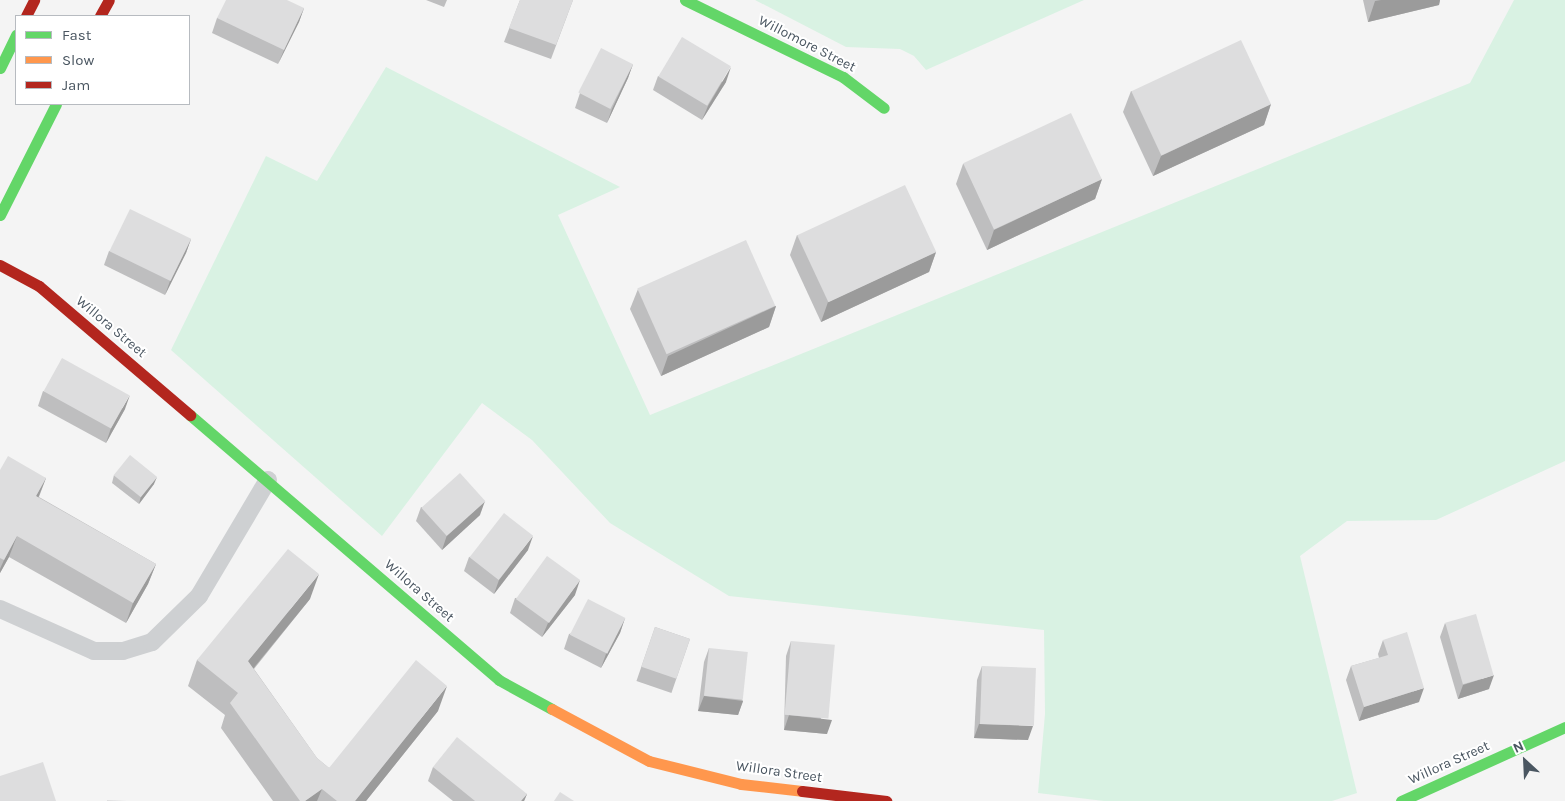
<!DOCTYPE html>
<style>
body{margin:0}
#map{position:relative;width:1565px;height:801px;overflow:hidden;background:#f4f4f4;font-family:Karla,sans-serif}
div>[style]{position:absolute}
.green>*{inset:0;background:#d9f2e3}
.lane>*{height:18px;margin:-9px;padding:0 9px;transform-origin:9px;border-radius:9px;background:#ced0d2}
.fast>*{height:11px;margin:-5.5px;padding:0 5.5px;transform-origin:5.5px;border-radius:5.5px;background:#63d668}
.slow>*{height:11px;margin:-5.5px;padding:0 5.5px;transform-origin:5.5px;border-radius:5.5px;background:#ff974d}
.jam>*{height:11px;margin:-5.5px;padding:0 5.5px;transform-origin:5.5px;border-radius:5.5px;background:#b3261e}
.wall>*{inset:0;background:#bebebf;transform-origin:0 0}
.shaded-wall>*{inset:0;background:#9b9b9b}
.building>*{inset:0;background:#ddddde;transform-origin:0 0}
span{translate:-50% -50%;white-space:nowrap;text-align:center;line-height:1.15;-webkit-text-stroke:4px #fff;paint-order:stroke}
.street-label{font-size:14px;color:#4a5661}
.legend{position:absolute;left:15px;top:15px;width:175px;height:90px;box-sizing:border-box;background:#fff;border:1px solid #b7bbc0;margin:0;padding:6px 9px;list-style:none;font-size:15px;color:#4a5661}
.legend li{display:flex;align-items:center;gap:10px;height:25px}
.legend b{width:25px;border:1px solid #b7bbc0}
.north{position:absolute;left:1500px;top:736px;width:50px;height:50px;-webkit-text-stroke:4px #fff;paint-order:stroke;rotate:335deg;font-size:14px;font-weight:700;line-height:20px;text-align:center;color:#4a5661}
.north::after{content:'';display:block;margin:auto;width:18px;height:22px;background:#4a5661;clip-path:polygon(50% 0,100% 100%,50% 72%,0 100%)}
</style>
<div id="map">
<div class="green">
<div style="clip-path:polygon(755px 0,1084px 0,926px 70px,914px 56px,900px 49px,846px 47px)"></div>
<div style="clip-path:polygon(1514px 0,1565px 0,1565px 461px,1436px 520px,1347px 521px,1300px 556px,1357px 793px,1332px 801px,1104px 801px,1038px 793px,1045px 714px,1044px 630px,729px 596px,610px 523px,532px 440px,482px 403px,382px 536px,171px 350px,266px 156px,317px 181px,386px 67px,620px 187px,558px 215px,650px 415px,1470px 83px)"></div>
</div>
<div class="lane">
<div style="left:0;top:609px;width:103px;rotate:24.1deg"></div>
<div style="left:94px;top:651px;width:29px"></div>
<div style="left:123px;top:651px;width:30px;rotate:-17deg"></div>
<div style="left:152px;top:642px;width:66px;rotate:-44.4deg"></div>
<div style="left:199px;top:596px;width:135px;rotate:-59.3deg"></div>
</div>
<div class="fast">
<div style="left:685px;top:0;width:176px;rotate:26deg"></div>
<div style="left:843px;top:77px;width:51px;rotate:37.1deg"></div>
<div style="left:0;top:68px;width:37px;rotate:-64deg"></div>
<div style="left:0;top:215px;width:124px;rotate:-63.2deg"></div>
<div style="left:190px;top:415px;width:407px;rotate:40.6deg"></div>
<div style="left:499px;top:680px;width:60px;rotate:28.7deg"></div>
<div style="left:1401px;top:801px;width:180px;rotate:-24.3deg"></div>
</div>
<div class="slow">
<div style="left:552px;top:709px;width:110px;rotate:28.2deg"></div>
<div style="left:649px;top:761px;width:95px;rotate:14deg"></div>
<div style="left:741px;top:784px;width:61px;rotate:6.5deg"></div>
</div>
<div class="jam">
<div style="left:26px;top:16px;width:18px;rotate:-63deg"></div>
<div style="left:100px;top:16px;width:18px;rotate:-61deg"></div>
<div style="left:0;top:265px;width:44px;rotate:28.3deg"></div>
<div style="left:39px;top:286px;width:199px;rotate:40.5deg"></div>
<div style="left:802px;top:791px;width:85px;rotate:6.8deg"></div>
</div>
<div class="wall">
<div style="clip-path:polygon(426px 0,447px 0,444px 7px)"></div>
<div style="clip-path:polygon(520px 0,573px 0,551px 59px,504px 42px)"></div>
<div style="clip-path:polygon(1363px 0,1440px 0,1439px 5px,1368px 22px)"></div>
<div style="clip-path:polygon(304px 8px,299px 22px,278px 64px,212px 33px,217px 18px)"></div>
<div style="clip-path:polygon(633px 64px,628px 78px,607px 123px,575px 108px,580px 93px)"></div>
<div style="clip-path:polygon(658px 76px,726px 82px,702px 120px,653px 90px)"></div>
<div style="clip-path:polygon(1131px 91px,1271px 104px,1264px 125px,1153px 176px,1123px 112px)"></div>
<div style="clip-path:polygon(963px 164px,1102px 179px,1095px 199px,987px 250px,956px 184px)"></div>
<div style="clip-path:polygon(797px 235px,936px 252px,929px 272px,821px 322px,790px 255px)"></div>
<div style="clip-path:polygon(191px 239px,186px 253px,165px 295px,104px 265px,109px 251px)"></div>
<div style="clip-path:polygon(638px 289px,776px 306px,769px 327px,661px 376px,630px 309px)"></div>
<div style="clip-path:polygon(43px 391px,125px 409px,106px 443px,38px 406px)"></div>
<div style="clip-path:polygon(0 470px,46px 478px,39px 497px,156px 564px,148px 584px,126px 623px,9px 557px,0 573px)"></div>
<div style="clip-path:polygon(114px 475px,154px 484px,139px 504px,112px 483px)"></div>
<div style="clip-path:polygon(421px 507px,480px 515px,442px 550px,416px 521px)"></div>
<div style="clip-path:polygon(528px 550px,494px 594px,464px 571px,469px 557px)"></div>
<div style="clip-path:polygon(575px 595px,542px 637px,510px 613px,515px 598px)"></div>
<div style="clip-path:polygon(310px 599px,254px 669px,317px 758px,329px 768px,438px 711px,366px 801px,273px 801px,221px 728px,225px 715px,188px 686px,197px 660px)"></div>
<div style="clip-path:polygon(625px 618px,620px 633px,601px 668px,564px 649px,569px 634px)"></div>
<div style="clip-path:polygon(1445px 623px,1489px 689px,1458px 699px,1440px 637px)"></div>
<div style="left:655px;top:627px;width:37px;height:57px;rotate:19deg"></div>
<div style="clip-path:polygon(1383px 640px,1419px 702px,1359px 721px,1346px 680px,1351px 666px,1379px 658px,1378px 654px)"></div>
<div style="clip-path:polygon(791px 641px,827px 734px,784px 730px,786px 656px)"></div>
<div style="clip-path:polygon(709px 648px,743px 701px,738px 715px,698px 711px,704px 662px)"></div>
<div style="clip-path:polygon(982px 666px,1028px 740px,974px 738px,977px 680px)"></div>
<div style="clip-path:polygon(433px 767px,527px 794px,524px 801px,453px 801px,428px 781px)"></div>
</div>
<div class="shaded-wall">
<div style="clip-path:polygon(1381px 0,1440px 0,1439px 5px,1368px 22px,1375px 1px)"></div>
<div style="clip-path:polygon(304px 8px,299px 22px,278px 64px,284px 50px)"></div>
<div style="clip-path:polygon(633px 64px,628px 78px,607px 123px,612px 109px)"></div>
<div style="clip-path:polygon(731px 67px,726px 82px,702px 120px,708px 106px)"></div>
<div style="clip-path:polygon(1271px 104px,1264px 125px,1153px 176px,1161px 156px)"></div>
<div style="clip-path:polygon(1102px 179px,1095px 199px,987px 250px,994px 230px)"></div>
<div style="clip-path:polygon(191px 239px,186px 253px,165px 295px,170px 281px)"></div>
<div style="clip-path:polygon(936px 252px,929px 272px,821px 322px,828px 302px)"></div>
<div style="clip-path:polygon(776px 306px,769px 327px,661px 376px,668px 356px)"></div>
<div style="clip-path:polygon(130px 395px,125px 409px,106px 443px,111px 428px)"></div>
<div style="clip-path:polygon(157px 477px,154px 484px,139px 504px,141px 496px)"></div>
<div style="clip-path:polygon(46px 478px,38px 498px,36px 496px)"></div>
<div style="clip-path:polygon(485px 501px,480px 515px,442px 550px,447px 535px)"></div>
<div style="clip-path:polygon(17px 536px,9px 557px,0 573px,0 569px,4px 560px)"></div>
<div style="clip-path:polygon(533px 536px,528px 550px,494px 594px,499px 580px)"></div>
<div style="clip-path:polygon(156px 564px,148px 584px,126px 623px,133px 603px)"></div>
<div style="clip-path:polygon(319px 574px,310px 599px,239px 686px,248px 661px)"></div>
<div style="clip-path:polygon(580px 580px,575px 595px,542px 637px,548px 623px)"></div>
<div style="clip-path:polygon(625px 618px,620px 633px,601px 668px,606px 654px)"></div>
<div style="clip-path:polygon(1494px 675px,1489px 689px,1458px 699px,1463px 685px)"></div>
<div style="clip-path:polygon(447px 686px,438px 711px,366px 801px,355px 801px)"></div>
<div style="clip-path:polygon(1424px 688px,1419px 702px,1359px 721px,1364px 707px)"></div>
<div style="clip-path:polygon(704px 696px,743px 701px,738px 715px,698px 711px)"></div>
<div style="clip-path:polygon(789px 715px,832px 720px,827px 734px,784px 730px)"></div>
<div style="clip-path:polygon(979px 724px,1033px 726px,1028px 740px,974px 738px)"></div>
<div style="clip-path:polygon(322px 789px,317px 801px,305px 801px)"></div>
<div style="clip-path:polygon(527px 794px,524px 801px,521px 801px)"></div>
</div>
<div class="building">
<div style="clip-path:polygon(226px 0,287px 0,304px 8px,284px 50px,217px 18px)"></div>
<div style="clip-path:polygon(520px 0,573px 0,556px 45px,509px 28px)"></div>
<div style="left:682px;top:37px;width:57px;height:46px;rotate:31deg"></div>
<div style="left:1241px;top:40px;width:71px;height:121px;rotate:65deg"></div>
<div style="left:601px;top:48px;width:36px;height:50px;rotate:27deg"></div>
<div style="left:1071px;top:113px;width:73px;height:119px;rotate:65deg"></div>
<div style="left:905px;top:185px;width:74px;height:119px;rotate:65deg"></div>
<div style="left:130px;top:209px;width:68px;height:47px;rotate:26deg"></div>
<div style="left:746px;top:240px;width:72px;height:119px;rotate:66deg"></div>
<div style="left:62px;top:358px;width:77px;height:38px;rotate:29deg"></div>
<div style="left:130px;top:455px;width:35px;height:26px;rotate:39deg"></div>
<div style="clip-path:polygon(8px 456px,46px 478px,36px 496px,156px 564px,133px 603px,17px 536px,4px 560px,0 558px,0 470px)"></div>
<div style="left:460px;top:473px;width:38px;height:52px;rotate:48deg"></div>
<div style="left:504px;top:513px;width:37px;height:56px;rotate:38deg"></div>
<div style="clip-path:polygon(288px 549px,319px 574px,248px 661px,317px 758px,329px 768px,416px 660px,447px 686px,355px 801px,337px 801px,322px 789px,305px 801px,300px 801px,230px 703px,238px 693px,197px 660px)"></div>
<div style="left:547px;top:556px;width:41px;height:53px;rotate:36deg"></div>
<div style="left:588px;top:599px;width:42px;height:40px;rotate:27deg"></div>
<div style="left:1476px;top:614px;width:64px;height:32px;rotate:74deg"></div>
<div style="left:655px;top:627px;width:37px;height:42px;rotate:19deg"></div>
<div style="clip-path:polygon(1407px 632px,1424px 688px,1364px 707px,1351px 666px,1388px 655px,1383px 640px)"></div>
<div style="left:791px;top:641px;width:44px;height:74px;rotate:5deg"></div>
<div style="left:709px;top:648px;width:39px;height:48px;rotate:6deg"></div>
<div style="left:982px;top:666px;width:54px;height:58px;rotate:2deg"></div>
<div style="clip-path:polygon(457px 737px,527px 794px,521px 801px,475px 801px,433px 767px)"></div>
<div style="clip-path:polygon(43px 762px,56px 801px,0 801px,0 776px)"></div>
<div style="clip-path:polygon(560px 792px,574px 801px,554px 801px)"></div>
<div style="clip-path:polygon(107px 800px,127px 801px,107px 801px)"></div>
</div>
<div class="street-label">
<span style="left:807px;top:44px;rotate:27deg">Willomore Street</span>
<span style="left:111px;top:327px;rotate:40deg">Willora Street</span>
<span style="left:419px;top:591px;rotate:41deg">Willora Street</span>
<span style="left:1449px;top:763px;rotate:-24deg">Willora Street</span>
<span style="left:779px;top:772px;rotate:8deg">Willora Street</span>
</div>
<ul class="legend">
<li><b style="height:6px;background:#63d668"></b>Fast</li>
<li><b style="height:6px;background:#ff974d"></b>Slow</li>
<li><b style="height:6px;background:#b3261e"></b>Jam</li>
</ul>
<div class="north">N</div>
</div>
